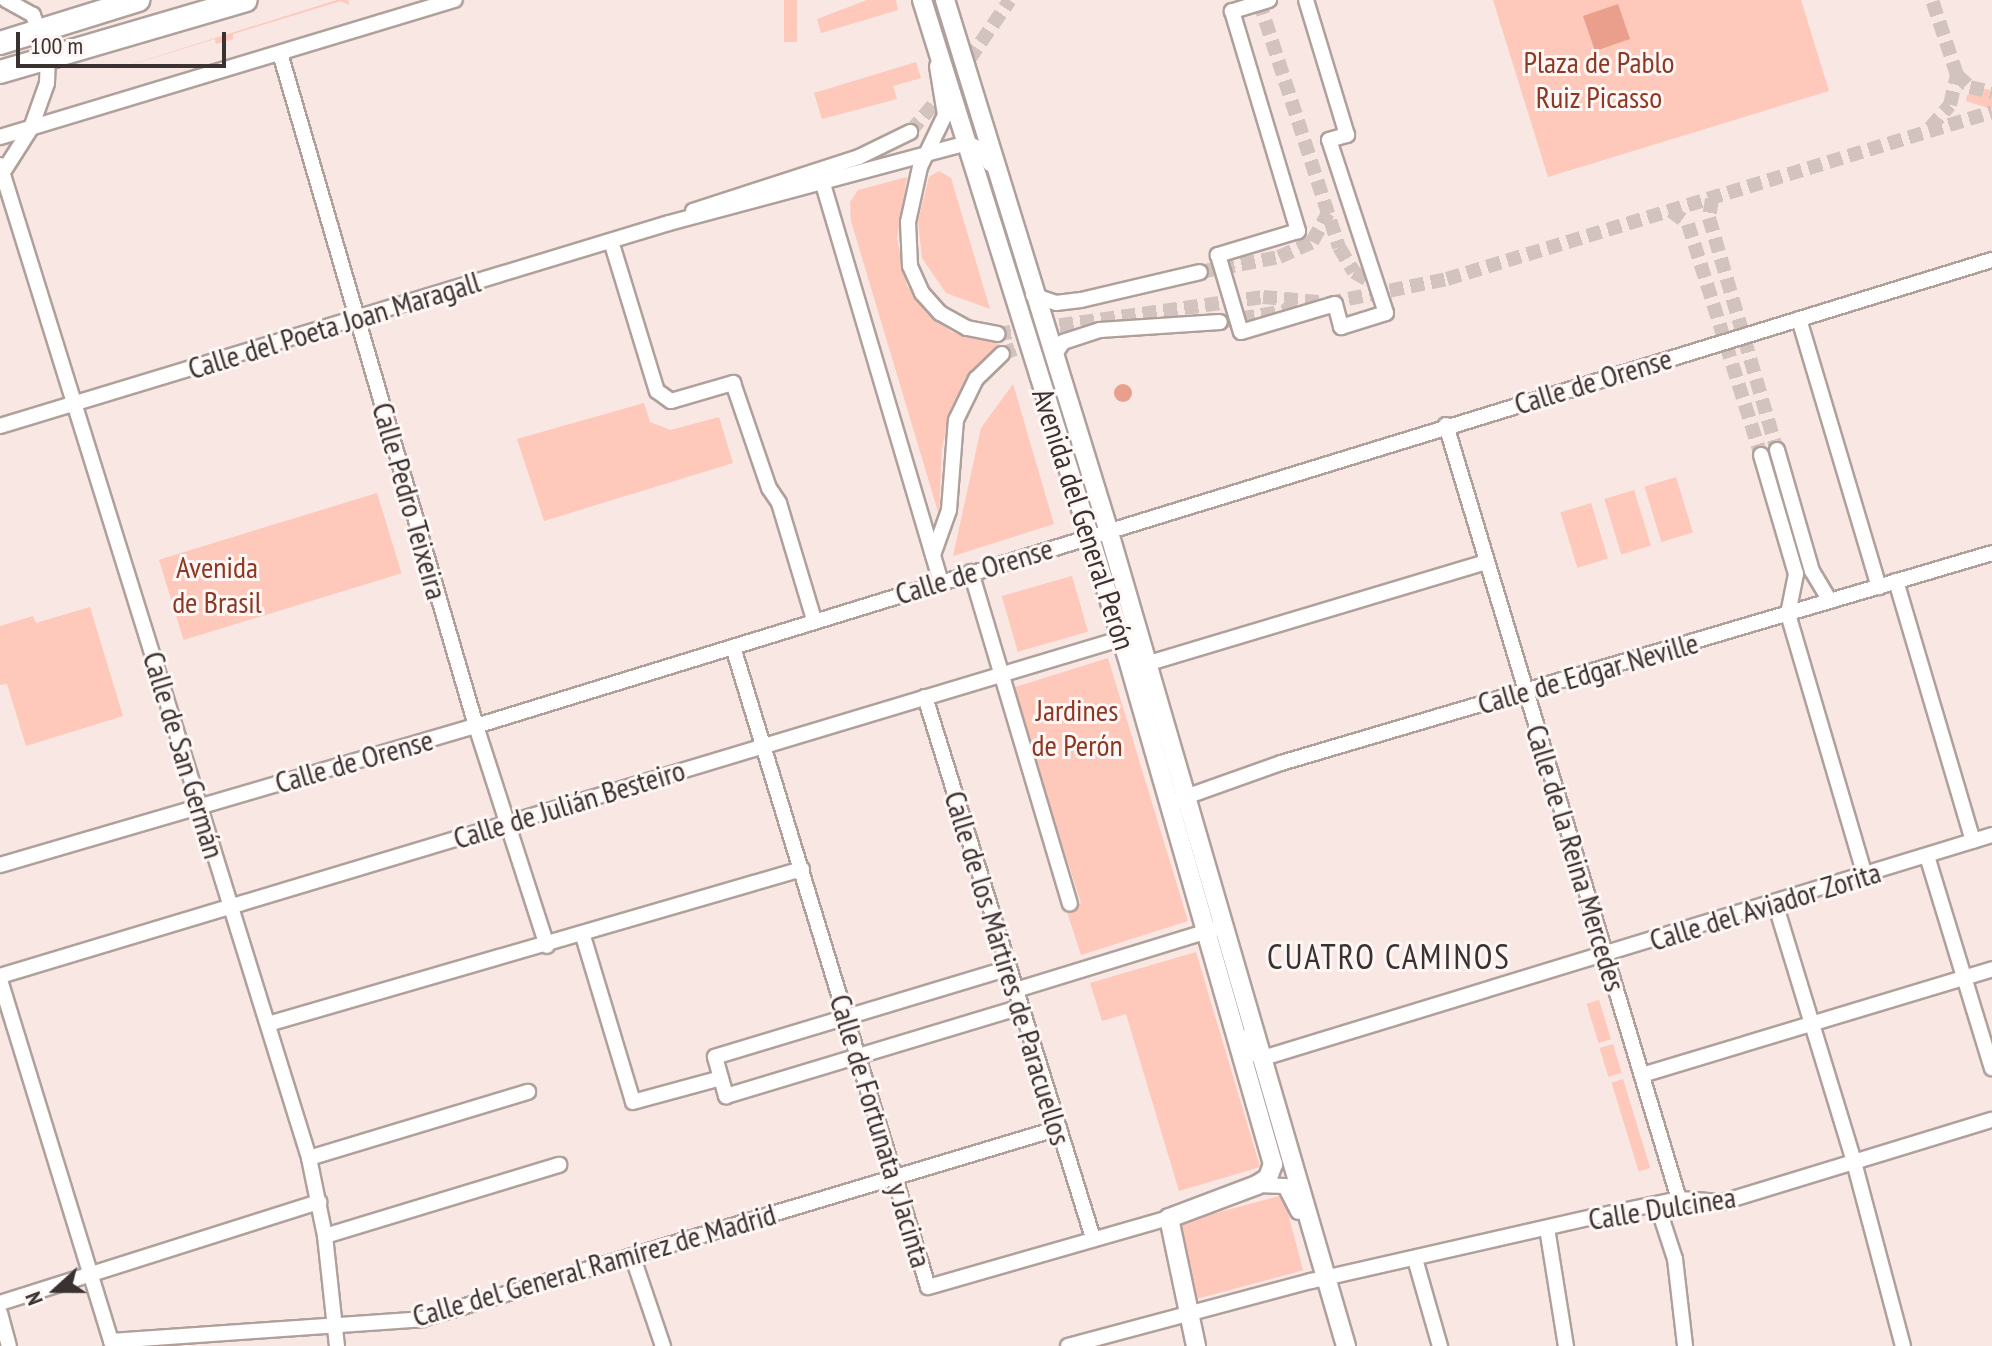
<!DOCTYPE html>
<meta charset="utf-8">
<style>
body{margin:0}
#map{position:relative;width:1992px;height:1346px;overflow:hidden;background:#f8e7e3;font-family:"PT Sans Narrow",sans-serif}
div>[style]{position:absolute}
.green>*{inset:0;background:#fec8ba;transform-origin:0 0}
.water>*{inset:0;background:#e99f8c;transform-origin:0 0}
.round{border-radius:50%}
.minor-tunnel>*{height:14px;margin-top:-7px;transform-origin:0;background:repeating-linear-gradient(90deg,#d2c3bf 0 14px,transparent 0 21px)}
.roads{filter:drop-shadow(2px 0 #afa09c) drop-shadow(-2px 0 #afa09c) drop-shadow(0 2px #afa09c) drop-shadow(0 -2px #afa09c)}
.minor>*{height:14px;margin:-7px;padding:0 7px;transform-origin:7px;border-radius:7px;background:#fff}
.major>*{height:18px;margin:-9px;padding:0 9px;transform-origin:9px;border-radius:9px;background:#fff}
.highway>*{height:22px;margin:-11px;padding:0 11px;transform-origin:11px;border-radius:11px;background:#fff}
span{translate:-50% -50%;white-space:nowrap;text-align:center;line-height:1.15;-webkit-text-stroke:6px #fef7f5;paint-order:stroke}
.park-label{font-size:30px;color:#8e3722}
.street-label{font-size:30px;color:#393231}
.quarter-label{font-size:34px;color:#393231;letter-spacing:2px}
.north{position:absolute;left:16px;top:1250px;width:80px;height:80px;-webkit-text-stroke:6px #fef7f5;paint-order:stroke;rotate:249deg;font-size:22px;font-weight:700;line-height:32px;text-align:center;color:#393231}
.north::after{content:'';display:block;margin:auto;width:28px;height:36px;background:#393231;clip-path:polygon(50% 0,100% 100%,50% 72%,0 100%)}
.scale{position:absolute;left:16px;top:32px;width:210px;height:36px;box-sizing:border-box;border:4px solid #393231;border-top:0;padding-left:10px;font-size:24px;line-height:28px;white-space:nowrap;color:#393231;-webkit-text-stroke:6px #fef7f5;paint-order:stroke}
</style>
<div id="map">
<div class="green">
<div style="clip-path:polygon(337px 0,348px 0,349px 5px,341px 1px,233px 34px,233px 39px,216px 44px,215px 39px,91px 77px)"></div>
<div style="left:784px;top:0;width:13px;height:42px"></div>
<div style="clip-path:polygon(867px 0,896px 0,898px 10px,821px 33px,817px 19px)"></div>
<div style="clip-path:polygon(1493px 0,1801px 0,1829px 91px,1548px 177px)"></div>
<div style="clip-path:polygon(916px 62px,921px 78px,893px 86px,897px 99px,822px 119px,814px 93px)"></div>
<div style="clip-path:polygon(1985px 89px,1992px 90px,1992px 109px,1966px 101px,1967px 95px)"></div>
<div style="clip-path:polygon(939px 171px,951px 178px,990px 309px,946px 293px,922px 258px,918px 221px,929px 177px)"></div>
<div style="clip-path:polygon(907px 177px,897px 238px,907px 286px,927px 314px,952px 332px,1000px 344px,978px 363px,951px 408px,942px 448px,939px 515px,851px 221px,850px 202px,858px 190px)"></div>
<div style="clip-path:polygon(1013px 384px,1054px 524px,953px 556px,981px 428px)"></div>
<div style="clip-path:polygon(644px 403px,650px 422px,671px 430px,719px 417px,733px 463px,544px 521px,517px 439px)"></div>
<div style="left:1676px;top:477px;width:58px;height:33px;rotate:73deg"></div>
<div style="left:1634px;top:490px;width:58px;height:31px;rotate:73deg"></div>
<div style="left:377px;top:493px;width:84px;height:228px;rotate:73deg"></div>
<div style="left:1591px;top:503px;width:58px;height:32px;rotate:73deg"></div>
<div style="left:1072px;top:576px;width:58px;height:73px;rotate:74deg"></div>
<div style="clip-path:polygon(90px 607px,123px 716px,26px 746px,7px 684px,0 685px,0 626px,33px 616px,36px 623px)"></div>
<div style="clip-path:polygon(1108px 658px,1188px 921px,1081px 955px,1066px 909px,1081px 903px,1012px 688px)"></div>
<div style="clip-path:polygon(1196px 952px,1260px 1167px,1179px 1191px,1126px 1014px,1102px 1021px,1090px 983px)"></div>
<div style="left:1599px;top:1000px;width:41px;height:13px;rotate:73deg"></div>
<div style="left:1613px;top:1044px;width:30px;height:14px;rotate:73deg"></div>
<div style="left:1623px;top:1079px;width:93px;height:12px;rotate:73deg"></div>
<div style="left:1283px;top:1195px;width:78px;height:109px;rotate:75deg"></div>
</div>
<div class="water">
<div style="left:1618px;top:4px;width:37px;height:37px;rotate:71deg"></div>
<div class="round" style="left:1114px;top:384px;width:18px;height:18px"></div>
</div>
<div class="minor-tunnel">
<div style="left:1259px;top:1px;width:259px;rotate:72deg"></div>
<div style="left:1339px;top:247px;width:29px;rotate:59deg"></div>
<div style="left:1354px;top:272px;width:32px;rotate:30deg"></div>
<div style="left:1957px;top:75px;width:18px;rotate:43deg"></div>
<div style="left:1970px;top:87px;width:23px;rotate:13deg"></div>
<div style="left:1930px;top:128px;width:30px;rotate:-49deg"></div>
<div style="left:1950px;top:105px;width:31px;rotate:-77deg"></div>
<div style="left:1957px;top:75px;width:79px;rotate:-108.4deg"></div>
<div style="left:910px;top:132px;width:72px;rotate:-49.5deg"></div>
<div style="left:957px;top:77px;width:93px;rotate:-55.5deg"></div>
<div style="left:1712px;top:199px;width:19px;rotate:99deg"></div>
<div style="left:1709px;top:218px;width:242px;rotate:73.7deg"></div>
<div style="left:1671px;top:211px;width:21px;rotate:37deg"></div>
<div style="left:1688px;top:224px;width:242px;rotate:72.5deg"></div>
<div style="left:1200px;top:272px;width:80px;rotate:-10.8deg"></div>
<div style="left:1279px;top:257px;width:36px;rotate:-24deg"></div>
<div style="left:1312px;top:242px;width:33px;rotate:-61deg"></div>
<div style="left:1220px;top:322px;width:79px;rotate:-9.5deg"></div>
<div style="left:997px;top:334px;width:269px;rotate:-7.9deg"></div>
<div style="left:1263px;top:297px;width:65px;rotate:5.3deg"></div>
<div style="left:1328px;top:303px;width:121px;rotate:-11.4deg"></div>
<div style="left:1447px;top:279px;width:570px;rotate:-17.04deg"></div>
<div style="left:1002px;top:354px;width:59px;rotate:-21.8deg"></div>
</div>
<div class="roads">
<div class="minor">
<div style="left:1269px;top:0;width:39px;rotate:163deg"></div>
<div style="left:1232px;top:11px;width:230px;rotate:73.3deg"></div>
<div style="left:1298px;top:231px;width:84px;rotate:163.3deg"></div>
<div style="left:1218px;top:255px;width:80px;rotate:73.4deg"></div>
<div style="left:1241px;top:332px;width:98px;rotate:-16.6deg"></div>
<div style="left:1335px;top:304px;width:24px;rotate:75deg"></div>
<div style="left:1341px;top:327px;width:47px;rotate:-17.3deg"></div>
<div style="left:1386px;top:313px;width:182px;rotate:-108.2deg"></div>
<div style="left:1329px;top:140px;width:19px;rotate:-16deg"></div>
<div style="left:1347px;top:135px;width:141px;rotate:-106.9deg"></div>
<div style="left:280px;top:53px;width:701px;rotate:73.76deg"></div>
<div style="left:476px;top:726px;width:231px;rotate:72.1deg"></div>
<div style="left:937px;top:66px;width:50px;rotate:80.7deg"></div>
<div style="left:945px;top:115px;width:58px;rotate:115.7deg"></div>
<div style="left:920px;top:167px;width:56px;rotate:102.3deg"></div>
<div style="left:908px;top:222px;width:44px;rotate:87.4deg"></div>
<div style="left:910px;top:266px;width:30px;rotate:66deg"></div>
<div style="left:922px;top:293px;width:27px;rotate:48deg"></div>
<div style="left:940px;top:313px;width:31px;rotate:29deg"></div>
<div style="left:967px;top:328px;width:31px;rotate:11deg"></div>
<div style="left:0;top:137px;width:475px;rotate:-16.8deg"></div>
<div style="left:0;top:165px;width:1040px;rotate:72.71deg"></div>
<div style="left:309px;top:1158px;width:80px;rotate:78.4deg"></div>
<div style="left:325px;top:1236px;width:111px;rotate:83.8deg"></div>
<div style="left:5px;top:169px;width:49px;rotate:-57.6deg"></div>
<div style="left:31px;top:128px;width:48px;rotate:-70.4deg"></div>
<div style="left:47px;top:83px;width:26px;rotate:-88deg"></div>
<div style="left:48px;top:57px;width:45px;rotate:-109.7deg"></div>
<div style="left:33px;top:15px;width:31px;rotate:-151deg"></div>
<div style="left:823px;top:184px;width:415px;rotate:73.5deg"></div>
<div style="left:693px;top:211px;width:175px;rotate:-18deg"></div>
<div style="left:859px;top:157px;width:57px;rotate:-26.1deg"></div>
<div style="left:611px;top:241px;width:157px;rotate:73deg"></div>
<div style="left:657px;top:391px;width:17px;rotate:36deg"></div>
<div style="left:671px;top:401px;width:65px;rotate:-16.2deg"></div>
<div style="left:733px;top:383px;width:111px;rotate:71.1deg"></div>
<div style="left:769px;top:488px;width:18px;rotate:56deg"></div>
<div style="left:779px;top:503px;width:122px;rotate:73.3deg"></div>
<div style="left:1033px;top:295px;width:24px;rotate:19deg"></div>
<div style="left:1056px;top:303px;width:25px;rotate:-7deg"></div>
<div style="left:1081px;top:300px;width:122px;rotate:-13.2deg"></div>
<div style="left:1799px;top:319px;width:280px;rotate:73.4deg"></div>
<div style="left:1055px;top:354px;width:14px;rotate:-56deg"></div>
<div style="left:1063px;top:342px;width:39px;rotate:-18deg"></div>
<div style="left:1100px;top:330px;width:120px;rotate:-3.8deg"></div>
<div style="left:1446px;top:425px;width:808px;rotate:73.25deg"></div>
<div style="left:0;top:426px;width:699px;rotate:-16.88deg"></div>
<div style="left:669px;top:223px;width:266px;rotate:-15deg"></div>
<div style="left:926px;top:154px;width:43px;rotate:-14.7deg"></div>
<div style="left:968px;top:143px;width:19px;rotate:28deg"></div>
<div style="left:985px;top:152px;width:13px;rotate:67deg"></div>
<div style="left:1777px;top:450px;width:126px;rotate:73.9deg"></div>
<div style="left:1812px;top:571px;width:35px;rotate:59deg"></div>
<div style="left:1761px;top:455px;width:124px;rotate:73.6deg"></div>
<div style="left:1796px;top:574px;width:41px;rotate:101.3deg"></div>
<div style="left:1788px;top:614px;width:272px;rotate:73.6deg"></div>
<div style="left:933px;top:555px;width:48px;rotate:-70.4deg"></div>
<div style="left:949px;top:510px;width:90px;rotate:-85.6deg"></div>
<div style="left:956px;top:420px;width:46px;rotate:-64deg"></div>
<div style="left:976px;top:379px;width:36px;rotate:-44deg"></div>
<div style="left:971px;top:572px;width:346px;rotate:73.4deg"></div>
<div style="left:1896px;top:581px;width:271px;rotate:73.5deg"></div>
<div style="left:733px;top:647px;width:669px;rotate:73.05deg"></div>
<div style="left:928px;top:1287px;width:251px;rotate:-16deg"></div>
<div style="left:1146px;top:664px;width:356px;rotate:-16.7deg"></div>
<div style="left:925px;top:697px;width:566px;rotate:72.75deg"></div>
<div style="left:1177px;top:800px;width:110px;rotate:-19.6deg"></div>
<div style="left:1281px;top:763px;width:741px;rotate:-16.45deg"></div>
<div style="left:1927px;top:856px;width:222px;rotate:73deg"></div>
<div style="left:0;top:865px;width:496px;rotate:-16.3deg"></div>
<div style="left:476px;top:726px;width:1586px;rotate:-17.09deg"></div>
<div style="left:1775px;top:903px;width:271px;rotate:73deg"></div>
<div style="left:1854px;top:1162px;width:190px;rotate:75.1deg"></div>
<div style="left:583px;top:936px;width:173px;rotate:73.2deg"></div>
<div style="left:633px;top:1102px;width:91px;rotate:-15.3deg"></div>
<div style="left:1009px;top:968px;width:307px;rotate:163.2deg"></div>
<div style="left:715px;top:1057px;width:41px;rotate:74.2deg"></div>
<div style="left:726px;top:1096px;width:308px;rotate:-16.8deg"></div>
<div style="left:0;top:976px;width:1180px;rotate:-16.75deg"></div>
<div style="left:0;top:980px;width:378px;rotate:72.9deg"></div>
<div style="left:111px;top:1341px;width:312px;rotate:-4deg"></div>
<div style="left:422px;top:1319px;width:665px;rotate:-16.69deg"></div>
<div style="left:1016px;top:990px;width:207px;rotate:-17.1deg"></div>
<div style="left:268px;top:1024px;width:556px;rotate:-16.19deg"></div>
<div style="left:1243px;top:1037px;width:15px;rotate:70deg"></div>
<div style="left:1248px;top:1051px;width:17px;rotate:25deg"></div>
<div style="left:1263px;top:1058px;width:762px;rotate:-17.01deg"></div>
<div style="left:1642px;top:1075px;width:366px;rotate:-16.8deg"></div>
<div style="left:309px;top:1158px;width:229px;rotate:-16.8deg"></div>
<div style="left:1257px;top:1185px;width:28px;rotate:2deg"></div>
<div style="left:1285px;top:1186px;width:29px;rotate:63deg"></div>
<div style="left:1657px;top:1204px;width:58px;rotate:71.9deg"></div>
<div style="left:1675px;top:1259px;width:88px;rotate:83.4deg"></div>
<div style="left:1547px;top:1228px;width:120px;rotate:80.9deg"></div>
<div style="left:325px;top:1236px;width:245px;rotate:-16.9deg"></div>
<div style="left:633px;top:1258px;width:93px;rotate:71.2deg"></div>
<div style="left:1415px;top:1259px;width:91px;rotate:74deg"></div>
<div style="left:0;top:1303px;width:335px;rotate:-17.6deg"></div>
<div style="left:0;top:1313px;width:34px;rotate:75deg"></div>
<div style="left:1068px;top:1346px;width:252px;rotate:-15deg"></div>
<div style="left:1311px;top:1281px;width:289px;rotate:-12.8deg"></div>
<div style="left:1593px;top:1217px;width:88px;rotate:-11.8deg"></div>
<div style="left:1679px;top:1199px;width:44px;rotate:3.9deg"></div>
<div style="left:1723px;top:1202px;width:281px;rotate:-17deg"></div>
</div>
<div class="major">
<div style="left:922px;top:0;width:687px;rotate:72.65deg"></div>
<div style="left:1127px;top:656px;width:529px;rotate:73.97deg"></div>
<div style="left:1273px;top:1164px;width:15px;rotate:110deg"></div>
<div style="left:1268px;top:1178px;width:13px;rotate:148deg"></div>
<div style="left:1257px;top:1185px;width:94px;rotate:159.4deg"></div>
<div style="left:1169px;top:1218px;width:131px;rotate:78.1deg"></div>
<div style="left:945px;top:0;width:554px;rotate:72.87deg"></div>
<div style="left:1108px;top:529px;width:851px;rotate:73.76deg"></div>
</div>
<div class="highway">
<div style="left:0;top:43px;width:145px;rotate:-17.3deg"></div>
<div style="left:0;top:72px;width:256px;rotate:-16.3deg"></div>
</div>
</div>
<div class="park-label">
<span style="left:1599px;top:79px">Plaza de Pablo<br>Ruiz Picasso</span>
<span style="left:217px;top:584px">Avenida<br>de Brasil</span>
<span style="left:1077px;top:727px">Jardines<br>de Perón</span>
</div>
<div class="street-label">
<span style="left:334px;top:325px;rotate:-17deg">Calle del Poeta Joan Maragall</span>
<span style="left:1593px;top:381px;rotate:-17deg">Calle de Orense</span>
<span style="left:410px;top:501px;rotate:74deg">Calle Pedro Teixeira</span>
<span style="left:1084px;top:519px;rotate:72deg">Avenida del General Perón</span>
<span style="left:974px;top:571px;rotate:-17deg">Calle de Orense</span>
<span style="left:1588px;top:673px;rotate:-16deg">Calle de Edgar Neville</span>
<span style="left:184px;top:755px;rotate:73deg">Calle de San Germán</span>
<span style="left:354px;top:761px;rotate:-16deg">Calle de Orense</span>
<span style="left:569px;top:804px;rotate:-17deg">Calle de Julián Besteiro</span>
<span style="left:1576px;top:858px;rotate:73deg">Calle de la Reina Mercedes</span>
<span style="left:1765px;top:906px;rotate:-17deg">Calle del Aviador Zorita</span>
<span style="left:1008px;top:968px;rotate:73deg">Calle de los Mártires de Paracuellos</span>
<span style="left:881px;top:1131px;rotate:73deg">Calle de Fortunata y Jacinta</span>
<span style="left:1662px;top:1208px;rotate:-9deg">Calle Dulcinea</span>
<span style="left:594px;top:1265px;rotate:-16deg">Calle del General Ramírez de Madrid</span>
</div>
<div class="quarter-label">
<span style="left:1389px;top:957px">CUATRO CAMINOS</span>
</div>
<div class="north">N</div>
<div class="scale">100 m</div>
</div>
